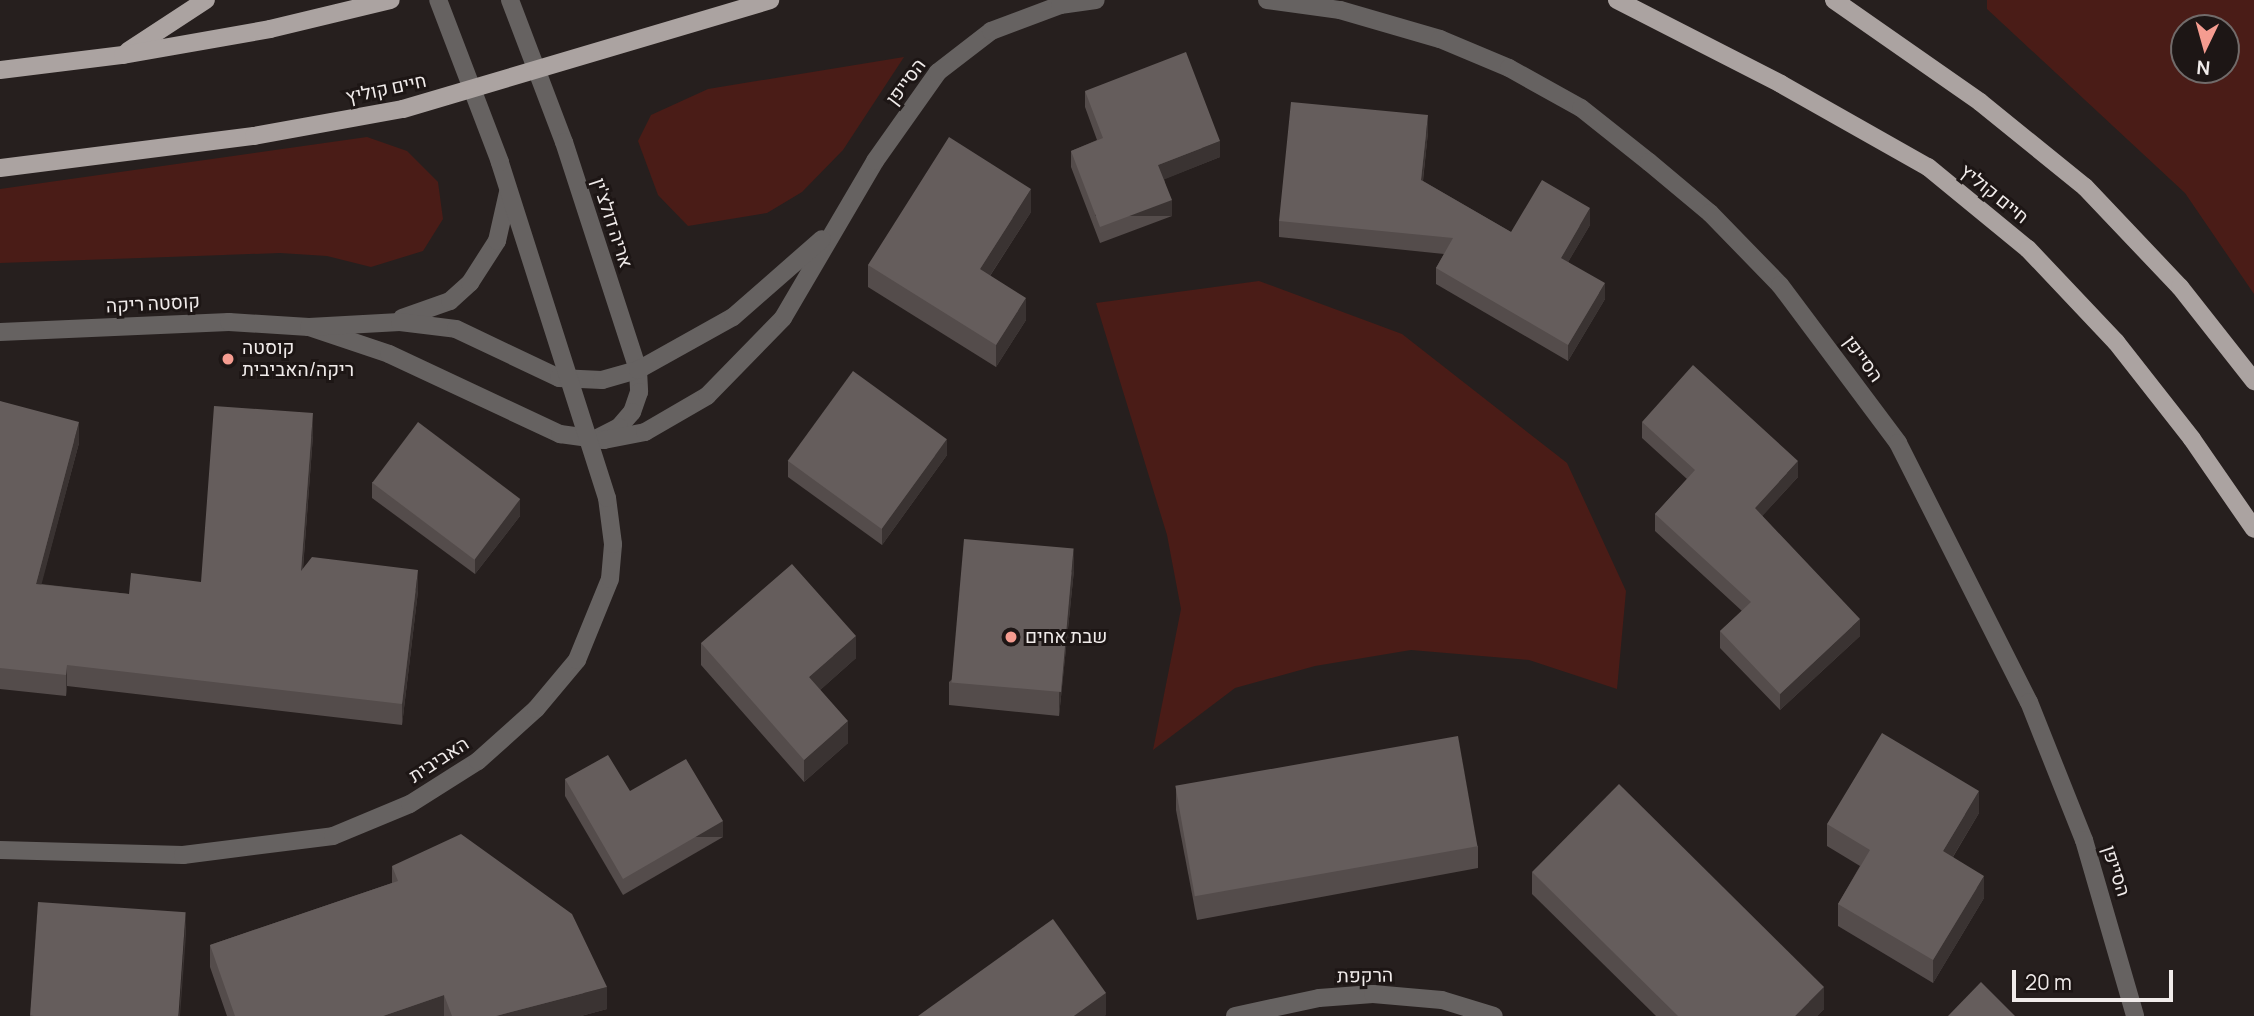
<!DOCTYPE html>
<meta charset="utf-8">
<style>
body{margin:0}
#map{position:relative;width:2254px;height:1016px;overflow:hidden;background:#261f1e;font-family:Manrope,Heebo,sans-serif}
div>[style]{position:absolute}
.green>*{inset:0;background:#4a1c17}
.minor>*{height:18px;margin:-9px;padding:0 9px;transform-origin:9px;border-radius:9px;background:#666261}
.major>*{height:18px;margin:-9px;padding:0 9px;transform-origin:9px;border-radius:9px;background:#aba3a1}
.wall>*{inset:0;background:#544c4b}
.shaded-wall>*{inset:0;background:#3a3332;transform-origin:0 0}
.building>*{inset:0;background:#655d5c;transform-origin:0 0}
.dots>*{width:19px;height:19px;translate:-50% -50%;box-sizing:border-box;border:4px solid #1d1615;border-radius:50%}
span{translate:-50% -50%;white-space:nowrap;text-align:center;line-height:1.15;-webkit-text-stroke:6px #1d1615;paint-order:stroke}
.street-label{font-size:19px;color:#f0ebea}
.poi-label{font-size:19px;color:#f0ebea}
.left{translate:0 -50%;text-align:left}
.north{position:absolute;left:2170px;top:14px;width:70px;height:70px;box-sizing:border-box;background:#1d1615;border:2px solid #716b6a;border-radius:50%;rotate:185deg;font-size:19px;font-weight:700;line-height:28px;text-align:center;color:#f0ebea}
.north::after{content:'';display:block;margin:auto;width:24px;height:32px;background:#f59c90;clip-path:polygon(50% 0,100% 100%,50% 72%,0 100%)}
.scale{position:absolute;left:2012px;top:970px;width:161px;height:32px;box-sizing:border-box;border:4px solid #f0ebea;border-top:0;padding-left:9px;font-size:21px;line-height:24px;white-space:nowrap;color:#f0ebea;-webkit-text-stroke:5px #1d1615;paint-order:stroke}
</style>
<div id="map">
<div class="green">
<div style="clip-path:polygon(evenodd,1987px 0,2254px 0,2254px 294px,2185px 193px,1987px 9px,1987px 0,2184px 28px,2226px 28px,2226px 70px,2184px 70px,2184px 28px)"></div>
<div style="clip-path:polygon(904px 57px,843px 150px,802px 192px,767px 213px,688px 226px,658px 195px,638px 141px,651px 115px,708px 89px)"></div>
<div style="clip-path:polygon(367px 137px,407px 151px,438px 182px,443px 219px,423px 251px,371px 267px,327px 256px,280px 253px,0 263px,0 189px)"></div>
<div style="clip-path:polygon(1259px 281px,1402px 334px,1567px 463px,1626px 591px,1617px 689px,1529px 660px,1411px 650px,1315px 666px,1235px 688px,1153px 750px,1181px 609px,1167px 535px,1096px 303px)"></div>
</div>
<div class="minor">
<div style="left:510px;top:0;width:152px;rotate:69.2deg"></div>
<div style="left:564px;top:142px;width:240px;rotate:72deg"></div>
<div style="left:638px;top:370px;width:22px;rotate:87deg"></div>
<div style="left:639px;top:392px;width:21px;rotate:109deg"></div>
<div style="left:632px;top:412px;width:20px;rotate:131deg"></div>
<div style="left:619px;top:427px;width:22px;rotate:153deg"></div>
<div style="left:1267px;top:0;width:74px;rotate:7.8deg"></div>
<div style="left:1340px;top:10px;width:104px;rotate:16.2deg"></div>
<div style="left:1440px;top:39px;width:75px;rotate:22.8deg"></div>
<div style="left:1509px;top:68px;width:82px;rotate:29.1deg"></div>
<div style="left:1581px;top:108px;width:87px;rotate:38.5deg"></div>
<div style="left:1649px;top:162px;width:80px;rotate:39.9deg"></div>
<div style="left:1710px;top:213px;width:100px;rotate:45.8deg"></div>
<div style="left:1780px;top:285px;width:197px;rotate:53.2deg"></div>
<div style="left:1898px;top:443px;width:290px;rotate:63.2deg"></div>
<div style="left:2029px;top:702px;width:149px;rotate:68.3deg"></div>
<div style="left:2084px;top:840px;width:183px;rotate:73.8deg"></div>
<div style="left:402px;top:318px;width:51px;rotate:-19.5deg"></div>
<div style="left:450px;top:301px;width:27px;rotate:-42deg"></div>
<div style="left:470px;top:283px;width:50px;rotate:-57.3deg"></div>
<div style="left:497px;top:241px;width:50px;rotate:-77.3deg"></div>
<div style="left:309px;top:327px;width:84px;rotate:18.6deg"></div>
<div style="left:389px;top:354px;width:189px;rotate:25.1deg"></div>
<div style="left:560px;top:434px;width:44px;rotate:7.8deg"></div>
<div style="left:604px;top:440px;width:42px;rotate:-11deg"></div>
<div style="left:645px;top:432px;width:72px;rotate:-30.1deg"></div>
<div style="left:707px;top:396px;width:109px;rotate:-45.7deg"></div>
<div style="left:783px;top:318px;width:182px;rotate:-59.6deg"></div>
<div style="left:875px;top:161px;width:109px;rotate:-54.7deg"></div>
<div style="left:938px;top:72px;width:67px;rotate:-37.7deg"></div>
<div style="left:991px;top:31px;width:74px;rotate:-20.6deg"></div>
<div style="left:1060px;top:5px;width:36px;rotate:-8deg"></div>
<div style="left:0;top:332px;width:229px;rotate:-2.5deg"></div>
<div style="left:229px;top:322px;width:80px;rotate:3.6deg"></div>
<div style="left:309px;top:327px;width:91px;rotate:-3.1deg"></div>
<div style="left:400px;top:322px;width:56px;rotate:7.1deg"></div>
<div style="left:456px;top:329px;width:114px;rotate:25.4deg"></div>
<div style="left:559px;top:378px;width:43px;rotate:2.7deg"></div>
<div style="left:602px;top:380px;width:37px;rotate:-16deg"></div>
<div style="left:638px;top:370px;width:109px;rotate:-29.2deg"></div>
<div style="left:733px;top:317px;width:118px;rotate:-41.2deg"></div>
<div style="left:0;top:850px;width:183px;rotate:1.6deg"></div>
<div style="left:183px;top:855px;width:151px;rotate:-7.2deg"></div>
<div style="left:333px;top:836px;width:83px;rotate:-22.6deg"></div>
<div style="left:410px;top:804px;width:80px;rotate:-32.3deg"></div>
<div style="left:478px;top:761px;width:78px;rotate:-41.9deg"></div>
<div style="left:536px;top:709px;width:64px;rotate:-50.1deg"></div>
<div style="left:577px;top:660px;width:87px;rotate:-67.8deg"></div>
<div style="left:610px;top:579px;width:35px;rotate:-85deg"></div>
<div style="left:613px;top:544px;width:46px;rotate:-97.4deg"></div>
<div style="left:607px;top:498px;width:353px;rotate:-107.7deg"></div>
<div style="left:500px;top:162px;width:173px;rotate:-110.9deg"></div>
<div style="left:1235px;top:1016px;width:86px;rotate:-12.1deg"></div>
<div style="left:1319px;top:998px;width:54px;rotate:-4.2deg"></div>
<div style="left:1373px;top:994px;width:69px;rotate:5deg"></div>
<div style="left:1442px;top:1000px;width:54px;rotate:17.1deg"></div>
</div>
<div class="major">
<div style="left:1617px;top:0;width:184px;rotate:27.1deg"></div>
<div style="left:1781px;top:84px;width:169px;rotate:29.5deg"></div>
<div style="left:1928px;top:167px;width:129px;rotate:39.4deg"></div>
<div style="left:2028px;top:249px;width:128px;rotate:46.6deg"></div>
<div style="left:2116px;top:342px;width:123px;rotate:51.9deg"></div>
<div style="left:2192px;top:439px;width:109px;rotate:55.4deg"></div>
<div style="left:1834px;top:0;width:178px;rotate:34.9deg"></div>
<div style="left:1980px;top:102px;width:135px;rotate:39deg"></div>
<div style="left:2085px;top:187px;width:138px;rotate:46.5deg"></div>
<div style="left:2180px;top:287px;width:120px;rotate:51.8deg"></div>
<div style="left:128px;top:51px;width:93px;rotate:-33.2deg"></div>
<div style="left:0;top:70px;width:124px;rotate:-7deg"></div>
<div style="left:123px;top:55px;width:149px;rotate:-10deg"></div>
<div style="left:270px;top:29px;width:124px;rotate:-13.5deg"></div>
<div style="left:0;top:168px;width:256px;rotate:-7.2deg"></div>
<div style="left:254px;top:136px;width:151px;rotate:-10.3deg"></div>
<div style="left:403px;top:109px;width:383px;rotate:-16.5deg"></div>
</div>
<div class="wall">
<div style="clip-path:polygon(1085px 91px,1220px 157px,1164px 179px,1172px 216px,1100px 243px,1071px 167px,1071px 151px,1097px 140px,1085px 107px)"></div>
<div style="clip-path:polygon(1428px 132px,1423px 181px,1511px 232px,1590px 225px,1568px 262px,1605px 299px,1568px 361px,1436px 284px,1436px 268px,1444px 254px,1279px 237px,1279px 221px)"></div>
<div style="clip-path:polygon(1031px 212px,990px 276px,1026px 320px,996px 367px,868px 287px,868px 265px)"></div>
<div style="clip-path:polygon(0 401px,79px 443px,41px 584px,129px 594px,201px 582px,313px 435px,303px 569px,418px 591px,402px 725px,67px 686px,66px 696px,0 689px)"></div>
<div style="clip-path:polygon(1642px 422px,1798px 477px,1762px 516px,1860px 636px,1780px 710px,1720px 648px,1720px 631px,1742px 611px,1655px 531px,1655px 514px,1687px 479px,1642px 438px)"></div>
<div style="clip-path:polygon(947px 455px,882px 545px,788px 477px,788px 461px)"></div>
<div style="clip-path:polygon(372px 482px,520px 516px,475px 574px,372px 498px)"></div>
<div style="clip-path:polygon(1074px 570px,1059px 716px,949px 705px,949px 682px)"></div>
<div style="clip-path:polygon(701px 643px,856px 658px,820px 690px,848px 743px,804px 782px,701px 665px)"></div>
<div style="clip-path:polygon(565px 779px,630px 791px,723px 837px,623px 895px,565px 796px)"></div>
<div style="clip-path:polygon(1176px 787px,1478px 846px,1478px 868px,1197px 920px,1176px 810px)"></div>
<div style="clip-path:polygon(1979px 813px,1953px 857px,1984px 898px,1933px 983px,1838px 926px,1838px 904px,1860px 866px,1827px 846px,1827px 824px)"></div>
<div style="clip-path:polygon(392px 866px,607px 1009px,581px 1016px,227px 1016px,210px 967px,210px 945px,392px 883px)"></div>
<div style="clip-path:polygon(1532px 872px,1824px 1009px,1817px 1016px,1656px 1016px,1532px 894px)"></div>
</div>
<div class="shaded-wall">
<div style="clip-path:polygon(1428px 115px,1428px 132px,1421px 196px,1421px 180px)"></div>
<div style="clip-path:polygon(1220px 141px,1220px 157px,1158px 182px,1158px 165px)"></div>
<div style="clip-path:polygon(1031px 189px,1031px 212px,980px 291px,980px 269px)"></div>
<div style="left:1172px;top:200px;width:16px;height:77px;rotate:90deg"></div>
<div style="clip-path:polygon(1590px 208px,1590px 225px,1561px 274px,1561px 258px)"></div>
<div style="clip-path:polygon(1605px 283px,1605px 299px,1568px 361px,1568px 345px)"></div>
<div style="clip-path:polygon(1026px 298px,1026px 320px,996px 367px,996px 345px)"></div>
<div style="clip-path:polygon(313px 413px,313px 435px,301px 593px,301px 571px)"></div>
<div style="clip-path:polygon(79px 422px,79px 443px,36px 605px,36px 584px)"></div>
<div style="clip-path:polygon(947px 439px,947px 455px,882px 545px,882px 528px)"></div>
<div style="clip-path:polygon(1798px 461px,1798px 477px,1755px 524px,1755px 508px)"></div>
<div style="clip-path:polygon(520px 499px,520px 516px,475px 574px,475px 558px)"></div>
<div style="clip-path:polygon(1074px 548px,1074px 570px,1059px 716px,1059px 694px)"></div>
<div style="clip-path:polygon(418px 570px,418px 591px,402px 725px,402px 704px)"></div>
<div style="clip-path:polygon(1860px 619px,1860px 636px,1780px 710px,1780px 694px)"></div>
<div style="clip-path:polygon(856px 636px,856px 658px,809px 700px,809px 677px)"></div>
<div style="clip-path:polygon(67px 665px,67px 686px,66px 696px,66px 675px)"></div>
<div style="clip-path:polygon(848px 721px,848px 743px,804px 782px,804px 760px)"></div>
<div style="clip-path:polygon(1979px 791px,1979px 813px,1943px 873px,1943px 851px)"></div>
<div style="left:723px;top:821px;width:16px;height:116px;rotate:90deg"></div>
<div style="clip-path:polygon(1984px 876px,1984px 898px,1933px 983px,1933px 960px)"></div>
<div style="clip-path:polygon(186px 912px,186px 935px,180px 1016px,179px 1016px)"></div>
<div style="clip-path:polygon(607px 987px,607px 1009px,581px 1016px,496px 1016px)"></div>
<div style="clip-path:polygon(1824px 987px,1824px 1009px,1817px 1016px,1795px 1016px)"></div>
<div style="clip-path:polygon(1106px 993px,1106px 1015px,1105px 1016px,1074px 1016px)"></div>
<div style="clip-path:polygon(444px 995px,444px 1016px,383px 1016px)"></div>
</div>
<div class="building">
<div style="clip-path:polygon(1186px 52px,1220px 141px,1158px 165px,1172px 200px,1100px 227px,1071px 151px,1103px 138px,1085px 91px)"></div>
<div style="clip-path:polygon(1291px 102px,1428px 115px,1421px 180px,1511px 232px,1542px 180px,1590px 208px,1561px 258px,1605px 283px,1568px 345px,1436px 268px,1453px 238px,1279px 221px)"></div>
<div style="clip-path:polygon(949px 137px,1031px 189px,980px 269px,1026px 298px,996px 345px,868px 265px)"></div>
<div style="clip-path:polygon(1693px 365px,1798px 461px,1755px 508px,1860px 619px,1780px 694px,1720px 631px,1751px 602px,1655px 514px,1695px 470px,1642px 422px)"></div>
<div style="left:853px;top:371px;width:116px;height:111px;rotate:36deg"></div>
<div style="clip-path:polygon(0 401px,79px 422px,36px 584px,129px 594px,131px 573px,201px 582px,214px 406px,313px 413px,301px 571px,312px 557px,418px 570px,402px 704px,67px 665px,66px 675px,0 668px)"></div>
<div style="left:418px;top:422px;width:128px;height:76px;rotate:37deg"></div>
<div style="left:964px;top:539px;width:110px;height:144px;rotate:5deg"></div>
<div style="clip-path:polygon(792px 564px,856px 636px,809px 677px,848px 721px,804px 760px,701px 643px)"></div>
<div style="clip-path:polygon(1882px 733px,1979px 791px,1943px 851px,1984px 876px,1933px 960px,1838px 904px,1870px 850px,1827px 824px)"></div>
<div style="left:1458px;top:736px;width:112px;height:287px;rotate:80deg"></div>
<div style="clip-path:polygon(608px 755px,630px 791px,686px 759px,723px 821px,623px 879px,565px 779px)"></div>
<div style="clip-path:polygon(1619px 784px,1824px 987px,1795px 1016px,1678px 1016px,1532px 872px)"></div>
<div style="clip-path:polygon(461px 834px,572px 914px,607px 987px,496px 1016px,452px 1016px,444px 995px,383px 1016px,235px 1016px,210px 945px,398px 881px,392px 866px)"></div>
<div style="left:38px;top:902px;width:148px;height:114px;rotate:4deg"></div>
<div style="clip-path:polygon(1053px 919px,1106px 993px,1074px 1016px,918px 1016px)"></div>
<div style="clip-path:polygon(1981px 982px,2015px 1016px,1948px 1016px)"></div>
</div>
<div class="dots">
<div style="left:228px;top:359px;background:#f59c90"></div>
<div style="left:1011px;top:637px;background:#f59c90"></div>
</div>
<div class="street-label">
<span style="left:906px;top:82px;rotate:-53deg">הסייפן</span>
<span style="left:386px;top:89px;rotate:-12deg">חיים קוליץ</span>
<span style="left:1994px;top:194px;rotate:39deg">חיים קוליץ</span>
<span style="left:612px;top:223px;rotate:72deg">אריה דולצ'ין</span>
<span style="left:153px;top:304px;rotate:-3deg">קוסטה ריקה</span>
<span style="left:1863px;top:359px;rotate:54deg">הסייפן</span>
<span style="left:439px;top:760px;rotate:-33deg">האביבית</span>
<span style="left:2116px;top:871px;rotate:72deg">הסייפן</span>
<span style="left:1365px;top:976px;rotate:-1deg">הרקפת</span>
</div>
<div class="poi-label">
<span class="left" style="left:242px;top:359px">קוסטה<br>ריקה/האביבית</span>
<span class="left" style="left:1025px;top:637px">שבת אחים</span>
</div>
<div class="north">N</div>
<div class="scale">20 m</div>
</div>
